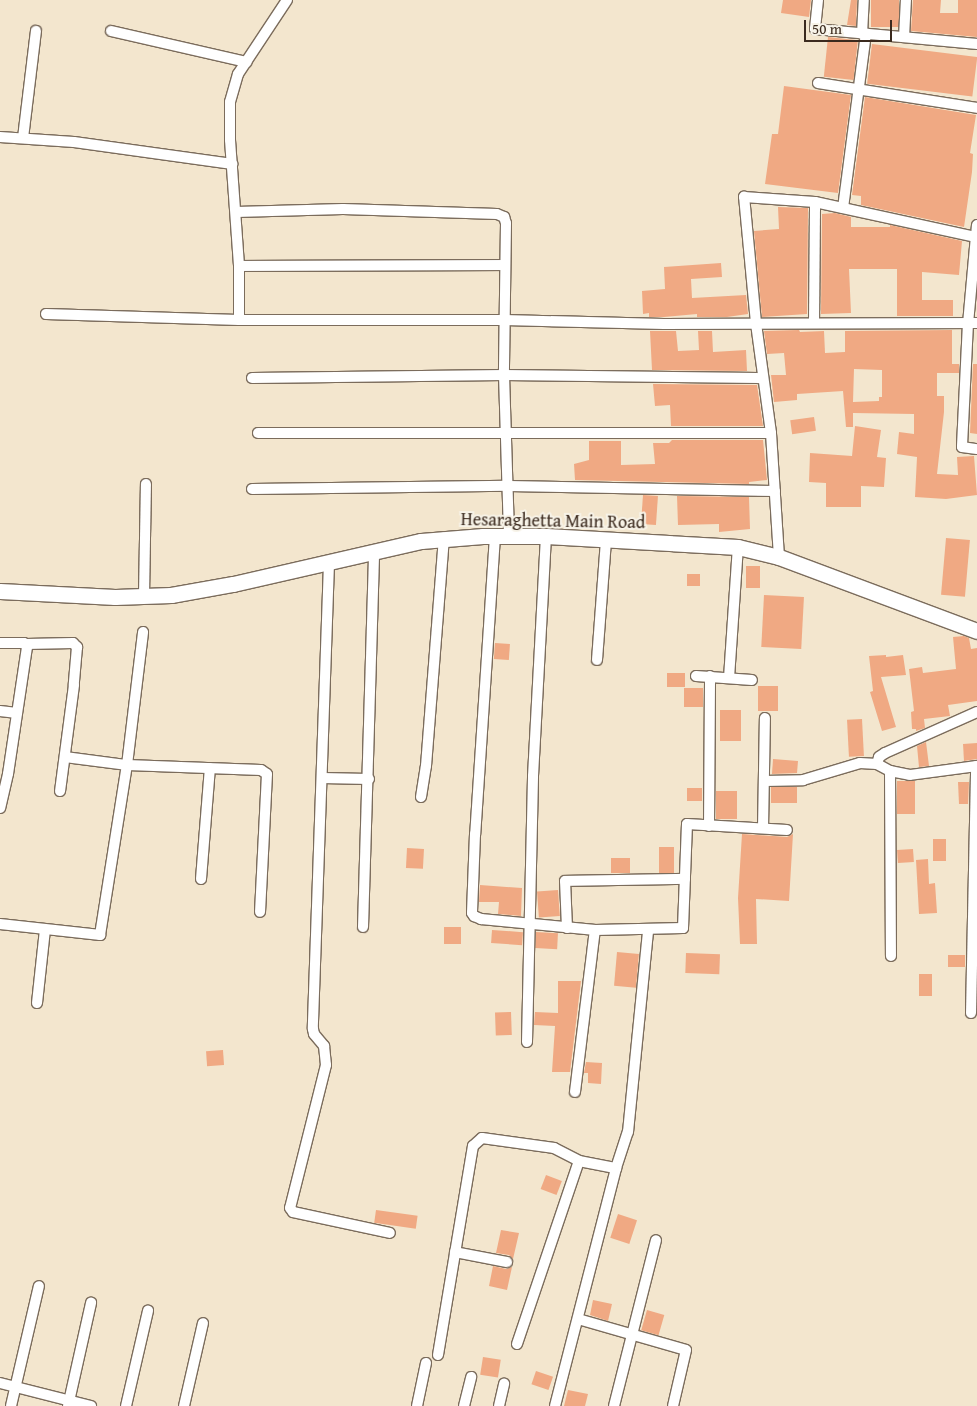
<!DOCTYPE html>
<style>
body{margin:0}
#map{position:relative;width:977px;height:1406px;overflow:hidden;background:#f3e6ce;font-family:"Gentium Book Plus",serif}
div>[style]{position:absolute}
.building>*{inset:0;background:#f0a983;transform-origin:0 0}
.roads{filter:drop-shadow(1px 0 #7b6c5c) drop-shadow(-1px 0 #7b6c5c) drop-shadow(0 1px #7b6c5c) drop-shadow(0 -1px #7b6c5c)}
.minor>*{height:10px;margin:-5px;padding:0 5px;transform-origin:5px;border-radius:5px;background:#fff}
.primary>*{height:15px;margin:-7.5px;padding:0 7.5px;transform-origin:7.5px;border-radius:7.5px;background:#fff}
span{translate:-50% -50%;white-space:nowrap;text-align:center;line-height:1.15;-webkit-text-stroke:4px #f7f3e8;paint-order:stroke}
.street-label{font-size:18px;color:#3b2a1e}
.scale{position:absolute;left:804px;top:20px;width:88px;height:22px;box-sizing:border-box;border:2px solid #3b2a1e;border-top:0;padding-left:6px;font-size:15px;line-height:18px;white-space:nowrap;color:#3b2a1e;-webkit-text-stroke:4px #f7f3e8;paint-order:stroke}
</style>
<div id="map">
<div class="building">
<div style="clip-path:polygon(783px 0,811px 0,809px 17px,781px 13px)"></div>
<div style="clip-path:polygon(851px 0,857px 0,856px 26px,847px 25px)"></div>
<div style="left:871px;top:0;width:28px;height:27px"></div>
<div style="clip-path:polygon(913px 0,941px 0,940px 13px,958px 13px,958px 0,977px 0,977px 37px,911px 31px)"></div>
<div style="left:828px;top:37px;width:30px;height:40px;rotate:6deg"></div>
<div style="left:872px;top:44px;width:106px;height:40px;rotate:7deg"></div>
<div style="clip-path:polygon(784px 86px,851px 95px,838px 193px,765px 184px,772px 134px,778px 134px)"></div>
<div style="clip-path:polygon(865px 97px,976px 115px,970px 153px,973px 154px,972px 172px,964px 227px,861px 205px,861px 196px,852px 195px)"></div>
<div style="clip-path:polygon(778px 207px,808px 208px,807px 314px,762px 317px,754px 231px,779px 229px)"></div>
<div style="clip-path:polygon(835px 213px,851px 217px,851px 227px,890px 227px,890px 225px,962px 241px,959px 275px,922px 272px,922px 300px,953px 300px,953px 316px,897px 316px,897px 269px,849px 269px,851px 313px,821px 314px,822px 214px)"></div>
<div style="clip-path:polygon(721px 263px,722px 277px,691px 279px,692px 298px,746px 295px,748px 314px,727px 317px,697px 317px,697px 314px,664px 317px,649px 317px,649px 313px,643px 314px,642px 291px,665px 289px,664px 267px)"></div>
<div style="clip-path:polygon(evenodd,799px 330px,800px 332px,824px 331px,825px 353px,845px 352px,845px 331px,952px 330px,952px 364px,959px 364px,959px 373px,937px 373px,937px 396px,944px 396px,944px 412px,937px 474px,958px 475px,957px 457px,974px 456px,977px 495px,946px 499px,915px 497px,917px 457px,897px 454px,899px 432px,914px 434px,914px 414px,853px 413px,853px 427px,846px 427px,843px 391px,797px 394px,797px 400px,774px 402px,771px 375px,786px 375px,784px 353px,767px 354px,764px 331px,799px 330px,854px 369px,882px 370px,882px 397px,879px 397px,879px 401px,853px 402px,854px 369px)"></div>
<div style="clip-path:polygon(650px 331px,676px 331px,678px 351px,699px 350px,698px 331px,712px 331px,713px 352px,746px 350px,747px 371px,652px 370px)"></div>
<div style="clip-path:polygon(973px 364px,977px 364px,977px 434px,970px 433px)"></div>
<div style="clip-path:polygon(653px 384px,757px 385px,763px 426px,671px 426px,670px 405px,655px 406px)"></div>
<div style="left:814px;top:417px;width:14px;height:24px;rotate:82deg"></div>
<div style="clip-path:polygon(855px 426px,881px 430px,877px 457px,886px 458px,884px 487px,861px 486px,861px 507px,826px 507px,826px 483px,809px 482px,810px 453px,852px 456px)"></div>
<div style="clip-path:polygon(672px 440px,763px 440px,767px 480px,749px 482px,749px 484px,575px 480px,574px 464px,589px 460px,589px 441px,621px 441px,621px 465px,655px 464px,653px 443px,669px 443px)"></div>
<div style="left:643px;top:495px;width:15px;height:29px;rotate:4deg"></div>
<div style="clip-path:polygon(677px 496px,749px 497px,750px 529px,719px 532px,719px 524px,678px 525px)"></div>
<div style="left:946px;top:538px;width:24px;height:57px;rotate:5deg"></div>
<div style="left:746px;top:566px;width:14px;height:22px"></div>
<div style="left:687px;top:574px;width:13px;height:12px"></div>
<div style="left:764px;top:595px;width:40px;height:52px;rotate:3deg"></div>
<div style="clip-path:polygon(964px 636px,969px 638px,971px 649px,977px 648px,977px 701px,948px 705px,950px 716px,924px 719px,925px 728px,916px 731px,916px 729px,912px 729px,911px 712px,914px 711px,909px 669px,922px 667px,923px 673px,956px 669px,953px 637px)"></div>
<div style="left:495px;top:643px;width:15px;height:16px;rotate:4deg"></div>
<div style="clip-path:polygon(886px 655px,886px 657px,903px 655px,906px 675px,881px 677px,896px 727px,882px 731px,870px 692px,873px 691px,869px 656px)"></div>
<div style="left:667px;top:673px;width:18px;height:14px"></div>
<div style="left:758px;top:686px;width:20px;height:25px"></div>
<div style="left:684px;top:688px;width:19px;height:19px"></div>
<div style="left:741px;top:710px;width:31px;height:21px;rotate:90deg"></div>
<div style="left:862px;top:719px;width:37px;height:15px;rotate:87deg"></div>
<div style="clip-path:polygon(926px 742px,929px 766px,919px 767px,917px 746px)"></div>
<div style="clip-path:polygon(977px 743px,977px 759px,964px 761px,963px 744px)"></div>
<div style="clip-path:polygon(773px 759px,798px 761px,797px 773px,772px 774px)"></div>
<div style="left:915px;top:781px;width:33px;height:18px;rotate:90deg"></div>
<div style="clip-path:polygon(958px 782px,969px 782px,968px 804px,959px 804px)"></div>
<div style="left:797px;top:787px;width:16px;height:26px;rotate:90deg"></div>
<div style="left:687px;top:788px;width:15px;height:13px"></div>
<div style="left:716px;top:791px;width:21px;height:28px"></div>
<div style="clip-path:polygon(742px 834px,787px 837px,793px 834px,789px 901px,756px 899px,757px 944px,740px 944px,738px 898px)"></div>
<div style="left:946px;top:839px;width:22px;height:13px;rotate:90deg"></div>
<div style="left:659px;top:847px;width:15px;height:26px"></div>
<div style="left:407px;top:848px;width:17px;height:20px;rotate:3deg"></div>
<div style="left:913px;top:849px;width:13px;height:16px;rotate:86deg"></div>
<div style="left:630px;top:858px;width:15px;height:19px;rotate:90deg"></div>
<div style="clip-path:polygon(928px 859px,929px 884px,935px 883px,937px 913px,919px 914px,916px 860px)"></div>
<div style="clip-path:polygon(480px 885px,522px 888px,521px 916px,498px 914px,499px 902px,479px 902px)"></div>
<div style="left:558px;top:890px;width:26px;height:21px;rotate:86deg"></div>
<div style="left:444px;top:927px;width:17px;height:17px"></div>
<div style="left:492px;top:930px;width:31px;height:13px;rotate:4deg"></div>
<div style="left:536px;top:932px;width:22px;height:16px;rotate:3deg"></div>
<div style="left:617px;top:952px;width:22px;height:34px;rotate:5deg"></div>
<div style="left:686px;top:953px;width:34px;height:20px;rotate:2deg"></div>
<div style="left:965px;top:955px;width:12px;height:17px;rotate:90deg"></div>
<div style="left:919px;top:974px;width:13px;height:22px"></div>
<div style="clip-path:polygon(558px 981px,581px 981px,570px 1072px,552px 1072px,555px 1026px,534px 1025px,535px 1012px,558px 1013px)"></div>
<div style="left:511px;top:1012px;width:23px;height:16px;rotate:88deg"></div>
<div style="left:223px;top:1050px;width:15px;height:17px;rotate:86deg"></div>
<div style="clip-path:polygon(586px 1062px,602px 1063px,601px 1084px,588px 1083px,588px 1073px,584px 1073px)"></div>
<div style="left:546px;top:1175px;width:17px;height:15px;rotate:21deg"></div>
<div style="left:376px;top:1210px;width:42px;height:13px;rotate:8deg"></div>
<div style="left:618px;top:1214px;width:20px;height:25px;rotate:18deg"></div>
<div style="clip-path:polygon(501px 1230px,519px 1233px,513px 1259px,509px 1255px,496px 1253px)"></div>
<div style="clip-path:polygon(493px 1266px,506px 1269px,512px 1267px,507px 1290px,489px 1286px)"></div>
<div style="clip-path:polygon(593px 1300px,612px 1304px,608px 1321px,590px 1315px)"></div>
<div style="left:647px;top:1310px;width:18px;height:21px;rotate:16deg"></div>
<div style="left:483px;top:1357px;width:18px;height:18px;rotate:9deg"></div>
<div style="left:536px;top:1371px;width:18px;height:14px;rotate:19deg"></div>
<div style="clip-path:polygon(568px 1390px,588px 1394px,585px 1406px,564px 1406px)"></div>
</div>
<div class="roads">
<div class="minor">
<div style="left:287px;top:0;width:89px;rotate:123.5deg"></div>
<div style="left:238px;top:74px;width:29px;rotate:106deg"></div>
<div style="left:230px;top:102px;width:38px;rotate:90deg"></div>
<div style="left:230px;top:140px;width:126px;rotate:85.9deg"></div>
<div style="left:239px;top:266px;width:54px;rotate:90deg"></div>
<div style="left:239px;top:320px;width:265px"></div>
<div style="left:504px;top:320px;width:160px;rotate:1.4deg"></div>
<div style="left:664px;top:324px;width:313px;rotate:-0.2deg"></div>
<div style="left:818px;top:0;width:29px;rotate:96deg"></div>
<div style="left:815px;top:29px;width:163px;rotate:5.3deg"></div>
<div style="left:111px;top:31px;width:139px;rotate:12.9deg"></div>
<div style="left:862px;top:34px;width:34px;rotate:-87deg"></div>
<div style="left:904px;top:37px;width:37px;rotate:-87deg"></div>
<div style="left:818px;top:83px;width:161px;rotate:8.9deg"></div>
<div style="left:0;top:137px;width:74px;rotate:3.9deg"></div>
<div style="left:74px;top:142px;width:160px;rotate:7.9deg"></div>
<div style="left:23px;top:138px;width:108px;rotate:-83.1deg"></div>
<div style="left:843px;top:208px;width:176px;rotate:-82.5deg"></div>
<div style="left:236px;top:212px;width:107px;rotate:-1.6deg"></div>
<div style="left:343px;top:209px;width:154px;rotate:1.9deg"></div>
<div style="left:497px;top:214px;width:8px;rotate:23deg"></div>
<div style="left:504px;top:217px;width:6px;rotate:72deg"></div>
<div style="left:506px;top:223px;width:152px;rotate:90.8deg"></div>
<div style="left:504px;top:375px;width:161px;rotate:88.2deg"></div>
<div style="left:977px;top:225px;width:98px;rotate:95.2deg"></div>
<div style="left:968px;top:323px;width:124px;rotate:92.8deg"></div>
<div style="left:962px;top:447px;width:15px;rotate:8deg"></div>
<div style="left:239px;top:266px;width:265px;rotate:-0.2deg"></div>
<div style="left:46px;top:314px;width:193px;rotate:1.8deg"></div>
<div style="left:814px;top:323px;width:121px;rotate:-89.5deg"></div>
<div style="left:252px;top:378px;width:252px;rotate:-0.7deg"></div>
<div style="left:504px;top:375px;width:259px;rotate:0.7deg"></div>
<div style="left:258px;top:433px;width:513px"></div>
<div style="left:252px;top:489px;width:257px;rotate:-0.7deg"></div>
<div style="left:509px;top:486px;width:266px;rotate:1.1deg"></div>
<div style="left:495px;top:536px;width:299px;rotate:93.8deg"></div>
<div style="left:475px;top:834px;width:79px;rotate:92.2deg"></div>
<div style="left:472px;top:913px;width:4px;rotate:56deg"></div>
<div style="left:474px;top:916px;width:8px;rotate:23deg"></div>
<div style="left:481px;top:919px;width:115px;rotate:5.5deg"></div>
<div style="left:595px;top:930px;width:88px;rotate:-1.3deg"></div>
<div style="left:683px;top:928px;width:104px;rotate:-87.8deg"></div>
<div style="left:687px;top:824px;width:100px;rotate:3.4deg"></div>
<div style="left:779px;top:557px;width:124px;rotate:-93.7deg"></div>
<div style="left:771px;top:433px;width:111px;rotate:-97.8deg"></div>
<div style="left:756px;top:323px;width:127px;rotate:-95.4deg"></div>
<div style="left:744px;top:197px;width:71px;rotate:4deg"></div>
<div style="left:815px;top:202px;width:165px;rotate:12.3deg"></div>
<div style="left:329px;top:563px;width:466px;rotate:92deg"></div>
<div style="left:313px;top:1029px;width:5px;rotate:79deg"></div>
<div style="left:314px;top:1034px;width:16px;rotate:50deg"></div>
<div style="left:324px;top:1046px;width:19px;rotate:84deg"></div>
<div style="left:326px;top:1065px;width:147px;rotate:104.1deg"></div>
<div style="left:290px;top:1208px;width:5px;rotate:53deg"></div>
<div style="left:293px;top:1212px;width:99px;rotate:12.2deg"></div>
<div style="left:144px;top:596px;width:112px;rotate:-89deg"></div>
<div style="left:0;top:643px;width:24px"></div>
<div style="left:24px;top:643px;width:5px;rotate:53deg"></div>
<div style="left:27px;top:647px;width:128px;rotate:98.5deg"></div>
<div style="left:8px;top:774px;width:35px;rotate:103deg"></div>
<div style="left:26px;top:644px;width:47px;rotate:-1.2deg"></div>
<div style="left:73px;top:643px;width:6px;rotate:45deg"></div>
<div style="left:77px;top:647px;width:38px;rotate:95deg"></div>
<div style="left:74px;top:685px;width:107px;rotate:97.5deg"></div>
<div style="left:597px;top:660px;width:121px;rotate:-85.7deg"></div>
<div style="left:696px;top:676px;width:56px;rotate:4.1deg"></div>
<div style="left:729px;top:678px;width:131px;rotate:-86.1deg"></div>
<div style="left:0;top:711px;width:17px;rotate:7deg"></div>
<div style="left:65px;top:757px;width:63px;rotate:7.4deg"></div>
<div style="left:127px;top:765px;width:134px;rotate:2.1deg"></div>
<div style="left:261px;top:770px;width:7px;rotate:34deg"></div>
<div style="left:267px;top:774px;width:138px;rotate:92.9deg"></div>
<div style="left:877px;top:764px;width:7px;rotate:-74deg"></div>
<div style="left:879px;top:757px;width:7px;rotate:-34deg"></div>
<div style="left:885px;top:753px;width:101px;rotate:-24deg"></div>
<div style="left:890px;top:771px;width:185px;rotate:89.7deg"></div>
<div style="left:322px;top:778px;width:47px;rotate:1.2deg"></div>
<div style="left:764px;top:781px;width:39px;rotate:-1deg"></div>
<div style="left:803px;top:780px;width:59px;rotate:-16.6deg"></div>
<div style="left:860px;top:763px;width:17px;rotate:3deg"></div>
<div style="left:877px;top:764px;width:15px;rotate:28deg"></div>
<div style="left:890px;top:771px;width:20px;rotate:11deg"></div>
<div style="left:910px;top:775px;width:68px;rotate:-7.7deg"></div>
<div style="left:421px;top:797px;width:31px;rotate:-81deg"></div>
<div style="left:426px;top:766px;width:229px;rotate:-85.5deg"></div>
<div style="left:709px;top:826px;width:150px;rotate:-89.6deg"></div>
<div style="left:763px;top:828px;width:110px;rotate:-89deg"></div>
<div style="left:201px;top:879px;width:111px;rotate:-85.4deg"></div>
<div style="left:0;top:924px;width:101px;rotate:6.3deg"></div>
<div style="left:100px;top:935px;width:172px;rotate:-81deg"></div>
<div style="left:127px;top:765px;width:134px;rotate:-83.1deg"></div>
<div style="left:363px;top:927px;width:374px;rotate:-88.3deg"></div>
<div style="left:567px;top:928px;width:47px;rotate:-92.4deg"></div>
<div style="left:565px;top:881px;width:120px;rotate:-1deg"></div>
<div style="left:37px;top:1003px;width:74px;rotate:-83.8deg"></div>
<div style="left:971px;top:1013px;width:247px;rotate:-88.8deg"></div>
<div style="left:527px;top:1042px;width:266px;rotate:-88.7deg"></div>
<div style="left:533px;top:776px;width:240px;rotate:-86.9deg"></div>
<div style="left:575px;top:1092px;width:163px;rotate:-83deg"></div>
<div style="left:455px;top:1252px;width:53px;rotate:10.9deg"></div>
<div style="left:578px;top:1319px;width:112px;rotate:16deg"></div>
<div style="left:686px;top:1350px;width:57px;rotate:103.1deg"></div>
<div style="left:517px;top:1344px;width:193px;rotate:-71.3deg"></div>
<div style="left:579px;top:1161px;width:38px;rotate:11deg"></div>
<div style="left:616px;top:1168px;width:38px;rotate:-72deg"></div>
<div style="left:628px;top:1132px;width:202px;rotate:-84.3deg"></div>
<div style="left:438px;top:1355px;width:212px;rotate:-80.5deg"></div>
<div style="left:473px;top:1146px;width:12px;rotate:-42deg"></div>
<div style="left:482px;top:1138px;width:73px;rotate:7.9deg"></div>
<div style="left:554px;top:1148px;width:28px;rotate:27deg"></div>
<div style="left:0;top:1383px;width:94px;rotate:14.2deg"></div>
<div style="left:11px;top:1406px;width:123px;rotate:-76.9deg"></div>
<div style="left:68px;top:1406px;width:106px;rotate:-77.4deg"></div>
<div style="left:126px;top:1406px;width:98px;rotate:-77deg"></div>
<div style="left:184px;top:1406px;width:85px;rotate:-77.1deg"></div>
<div style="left:417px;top:1406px;width:44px;rotate:-78.2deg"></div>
<div style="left:464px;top:1406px;width:30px;rotate:-76deg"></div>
<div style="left:499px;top:1406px;width:23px;rotate:-77deg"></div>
<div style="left:555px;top:1406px;width:246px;rotate:-75.6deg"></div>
<div style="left:614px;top:1406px;width:171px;rotate:-75.8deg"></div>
</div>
<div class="primary">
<div style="left:0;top:591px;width:115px;rotate:3deg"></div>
<div style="left:115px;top:597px;width:56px;rotate:-2deg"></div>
<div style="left:171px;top:595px;width:63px;rotate:-10.1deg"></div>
<div style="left:233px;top:584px;width:193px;rotate:-12.9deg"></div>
<div style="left:421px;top:541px;width:62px;rotate:-4.6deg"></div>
<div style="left:483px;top:536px;width:63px"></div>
<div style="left:546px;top:536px;width:192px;rotate:3.3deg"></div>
<div style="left:738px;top:547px;width:42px;rotate:13.7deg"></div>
<div style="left:779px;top:557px;width:211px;rotate:20.5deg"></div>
</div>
</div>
<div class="street-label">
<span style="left:553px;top:521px;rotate:1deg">Hesaraghetta Main Road</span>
</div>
<div class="scale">50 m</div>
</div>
